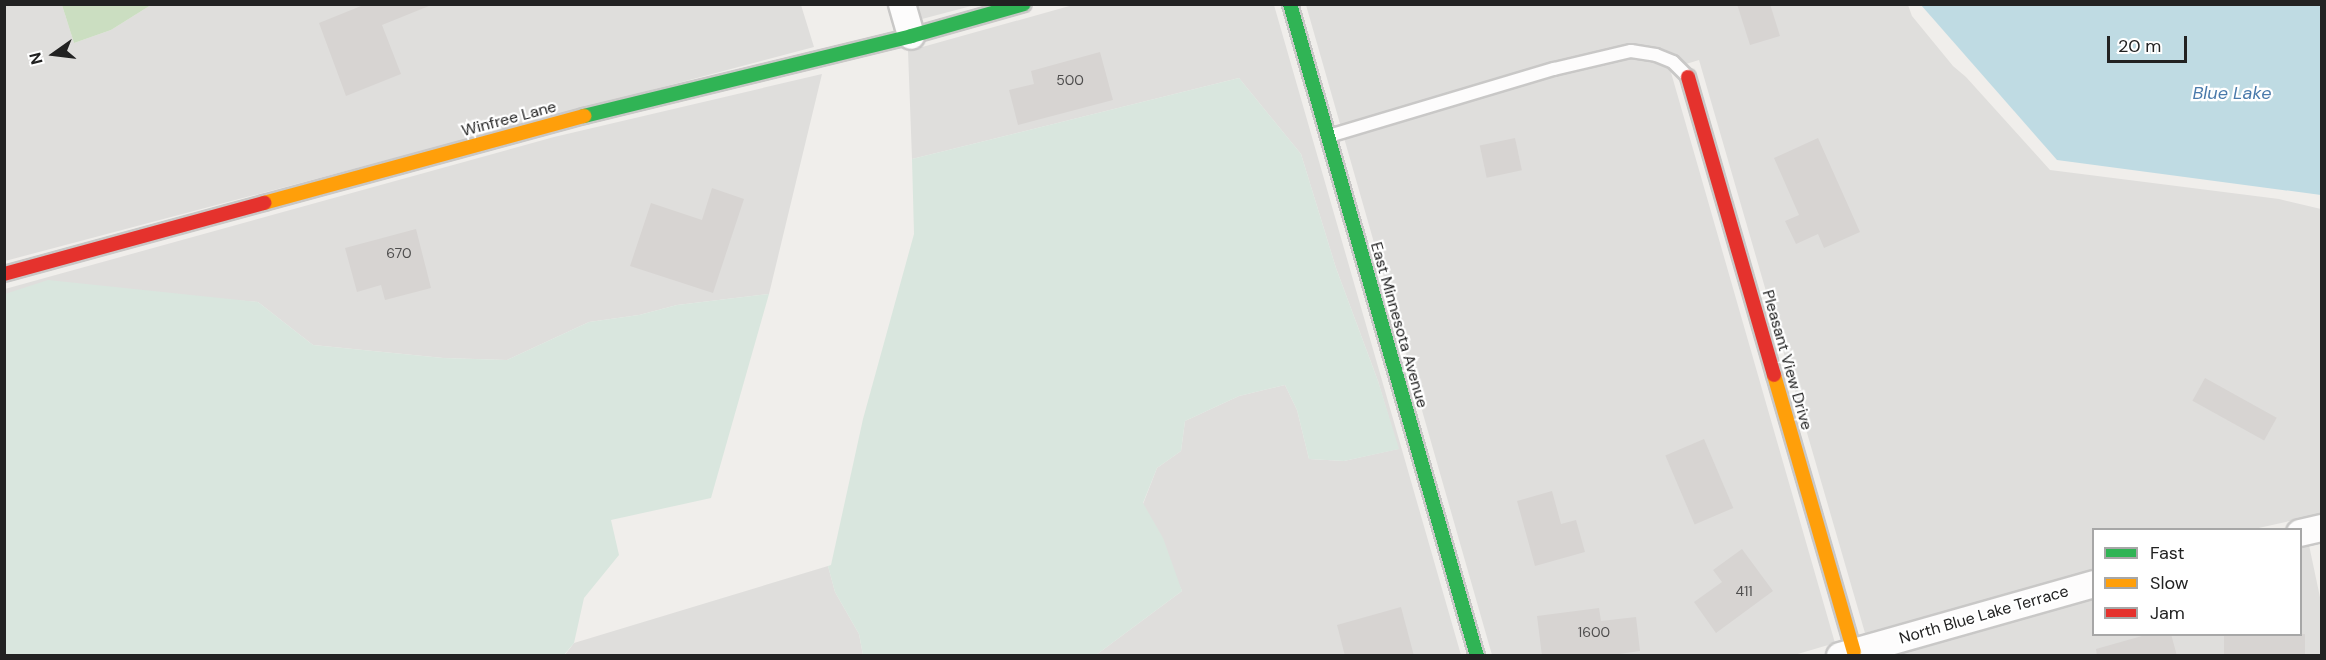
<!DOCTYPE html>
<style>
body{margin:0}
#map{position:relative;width:2326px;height:660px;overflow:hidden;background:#f0eeeb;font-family:"DM Sans",sans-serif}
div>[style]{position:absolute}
.residential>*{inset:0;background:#dfdedc}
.forest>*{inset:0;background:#cbdec1}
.wetland>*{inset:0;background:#d9e6de}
.water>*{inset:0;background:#bfdbe3}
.building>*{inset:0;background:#d7d4d2;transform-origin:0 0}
.roads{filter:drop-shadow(2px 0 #c9c8c7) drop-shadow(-2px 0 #c9c8c7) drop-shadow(0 2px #c9c8c7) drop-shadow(0 -2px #c9c8c7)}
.lane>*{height:12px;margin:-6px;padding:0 6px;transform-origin:6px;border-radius:6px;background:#fdfcfc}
.street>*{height:26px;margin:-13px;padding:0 13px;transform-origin:13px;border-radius:13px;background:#fdfcfc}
.fast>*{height:14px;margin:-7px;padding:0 7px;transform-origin:7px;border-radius:7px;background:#30b455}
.slow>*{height:14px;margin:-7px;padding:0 7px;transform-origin:7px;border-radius:7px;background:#ff9f0a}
.jam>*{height:14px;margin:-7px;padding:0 7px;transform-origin:7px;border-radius:7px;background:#e5322d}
span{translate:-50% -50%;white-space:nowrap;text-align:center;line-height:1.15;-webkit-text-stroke:4.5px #fff;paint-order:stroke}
.number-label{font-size:14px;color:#4f4e4e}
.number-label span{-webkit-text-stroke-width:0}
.street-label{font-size:16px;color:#222}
.water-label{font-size:18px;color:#4a7aab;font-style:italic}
.frame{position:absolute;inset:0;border:6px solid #222;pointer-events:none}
.legend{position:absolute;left:2092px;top:528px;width:210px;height:108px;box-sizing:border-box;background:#fff;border:2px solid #a7a7a7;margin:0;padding:8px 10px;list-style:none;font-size:18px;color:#222}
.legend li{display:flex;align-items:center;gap:12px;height:30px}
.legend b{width:30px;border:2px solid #a7a7a7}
.north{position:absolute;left:24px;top:24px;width:60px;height:60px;-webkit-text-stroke:4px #fff;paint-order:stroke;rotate:256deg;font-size:16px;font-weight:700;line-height:24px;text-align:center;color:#222}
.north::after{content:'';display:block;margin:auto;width:21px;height:27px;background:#222;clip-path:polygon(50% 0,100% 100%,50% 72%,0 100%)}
.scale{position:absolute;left:2107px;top:36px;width:80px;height:27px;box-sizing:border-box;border:3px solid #222;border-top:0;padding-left:8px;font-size:18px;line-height:21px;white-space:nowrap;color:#222;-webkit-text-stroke:4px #fff;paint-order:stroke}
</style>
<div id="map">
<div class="residential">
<div style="clip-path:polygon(918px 4px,975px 5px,922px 19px)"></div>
<div style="clip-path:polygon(5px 5px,62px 5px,74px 43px,111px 30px,151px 5px,801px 5px,814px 47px,5px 261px)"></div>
<div style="clip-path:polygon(1073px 5px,1274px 5px,1461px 655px,1096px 655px,1182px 591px,1143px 504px,1157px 468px,1181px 451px,1185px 421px,1239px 396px,1285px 385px,1297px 410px,1309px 459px,1344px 461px,1398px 449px,1378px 381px,1336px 268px,1301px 154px,1239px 78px,912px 159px,908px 51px)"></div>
<div style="clip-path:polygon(1306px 5px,1908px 5px,1912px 16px,1953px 66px,1966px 77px,2050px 170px,2279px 199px,2321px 209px,2321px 514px,2254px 529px,2094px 530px,2093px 570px,1865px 633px,1699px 60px,1670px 69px,1835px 643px,1791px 656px,1492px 655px)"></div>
<div style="clip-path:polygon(822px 74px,769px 294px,677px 305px,639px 315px,589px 322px,507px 360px,443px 358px,313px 345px,258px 302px,191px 297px,5px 294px,5px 289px,554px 137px)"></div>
<div style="clip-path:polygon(2309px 545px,2321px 602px,2321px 655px,1892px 656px,2093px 598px,2094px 634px,2300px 634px,2301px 547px)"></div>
<div style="clip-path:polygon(828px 566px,835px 592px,859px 634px,863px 655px,564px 656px,574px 643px)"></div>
</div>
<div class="forest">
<div style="clip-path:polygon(62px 5px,62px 4px,151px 5px,111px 30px,74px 43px)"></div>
</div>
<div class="wetland">
<div style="clip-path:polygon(1239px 78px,1301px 154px,1336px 268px,1378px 381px,1399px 449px,1344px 461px,1309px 459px,1297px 410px,1285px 385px,1239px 396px,1185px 421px,1181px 451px,1157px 468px,1143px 503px,1163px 538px,1182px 591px,1096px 655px,863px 655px,859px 634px,835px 592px,828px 566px,831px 565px,863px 419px,914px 234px,912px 159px)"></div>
<div style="clip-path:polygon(48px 280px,258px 302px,313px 345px,443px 358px,507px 360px,589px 322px,639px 315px,677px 305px,769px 294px,711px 498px,611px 520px,619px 555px,584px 598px,574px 643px,564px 655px,5px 655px,5px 294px)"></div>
</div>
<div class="water">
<div style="clip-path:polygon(1921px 5px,2321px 5px,2321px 195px,2057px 160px)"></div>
</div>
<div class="building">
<div style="clip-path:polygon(366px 4px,429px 6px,382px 25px,401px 74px,346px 96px,319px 23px)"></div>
<div style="clip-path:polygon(1737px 4px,1770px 4px,1780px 36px,1750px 45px)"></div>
<div style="clip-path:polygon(1100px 52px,1113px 100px,1018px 125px,1009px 90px,1034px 84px,1031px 71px)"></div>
<div style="left:1515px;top:138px;width:33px;height:36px;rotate:78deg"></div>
<div style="clip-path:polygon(1818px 138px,1860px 232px,1824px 248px,1818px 234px,1796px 244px,1785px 221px,1799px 215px,1774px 158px)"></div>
<div style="clip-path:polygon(712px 188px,744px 199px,713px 293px,630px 266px,651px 203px,702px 220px)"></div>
<div style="clip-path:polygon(416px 229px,431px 288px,385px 300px,381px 285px,357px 292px,345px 248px)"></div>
<div style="left:2205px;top:378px;width:82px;height:26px;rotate:29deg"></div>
<div style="left:1704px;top:439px;width:75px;height:42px;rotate:67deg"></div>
<div style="clip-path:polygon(1552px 491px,1561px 524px,1576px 520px,1585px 552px,1535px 566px,1517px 501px)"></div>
<div style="clip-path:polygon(1742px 549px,1773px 591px,1716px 633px,1694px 602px,1722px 582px,1713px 570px)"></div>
<div style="clip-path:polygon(1401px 607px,1414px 656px,1345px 656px,1337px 625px)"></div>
<div style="clip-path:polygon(1599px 608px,1601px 621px,1636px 617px,1640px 651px,1605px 656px,1542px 656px,1537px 616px)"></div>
<div style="clip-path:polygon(2149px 634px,2171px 634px,2177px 656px,2097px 656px,2096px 649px)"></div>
<div style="left:2224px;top:634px;width:81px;height:22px"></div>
</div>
<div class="roads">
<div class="lane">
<div style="left:1329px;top:136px;width:235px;rotate:-16.6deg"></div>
<div style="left:1554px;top:69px;width:79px;rotate:-13.2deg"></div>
<div style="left:1631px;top:51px;width:25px;rotate:9deg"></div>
<div style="left:1656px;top:55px;width:18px;rotate:22deg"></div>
<div style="left:1673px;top:62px;width:21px;rotate:45deg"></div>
</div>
<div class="street">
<div style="left:902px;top:4px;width:33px;rotate:74deg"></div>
<div style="left:2300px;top:533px;width:23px;rotate:-13deg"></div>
<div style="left:1840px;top:656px;width:264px;rotate:-15.8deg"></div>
</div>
<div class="fast">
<div style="left:1290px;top:4px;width:678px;rotate:74deg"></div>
<div style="left:584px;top:116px;width:337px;rotate:-13.7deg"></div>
<div style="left:911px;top:36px;width:117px;rotate:-15.8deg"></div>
</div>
<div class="slow">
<div style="left:264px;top:203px;width:332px;rotate:-15.2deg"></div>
<div style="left:1774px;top:375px;width:288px;rotate:73.9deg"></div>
</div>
<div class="jam">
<div style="left:1688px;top:77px;width:310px;rotate:73.9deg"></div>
<div style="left:4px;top:274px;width:270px;rotate:-15.3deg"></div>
</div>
</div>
<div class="number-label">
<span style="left:1070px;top:80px">500</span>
<span style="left:399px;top:253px">670</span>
<span style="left:1744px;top:591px">411</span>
<span style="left:1594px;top:632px">1600</span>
</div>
<div class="street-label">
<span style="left:509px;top:119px;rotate:-15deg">Winfree Lane</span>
<span style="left:1399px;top:325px;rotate:74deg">East Minnesota Avenue</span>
<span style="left:1787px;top:360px;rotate:74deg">Pleasant View Drive</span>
<span style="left:1984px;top:615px;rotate:-16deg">North Blue Lake Terrace</span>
</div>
<div class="water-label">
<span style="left:2232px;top:93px">Blue Lake</span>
</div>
<div class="frame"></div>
<ul class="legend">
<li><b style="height:8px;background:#30b455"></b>Fast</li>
<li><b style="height:8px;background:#ff9f0a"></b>Slow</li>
<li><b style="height:8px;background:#e5322d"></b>Jam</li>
</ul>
<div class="north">N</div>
<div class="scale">20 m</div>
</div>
